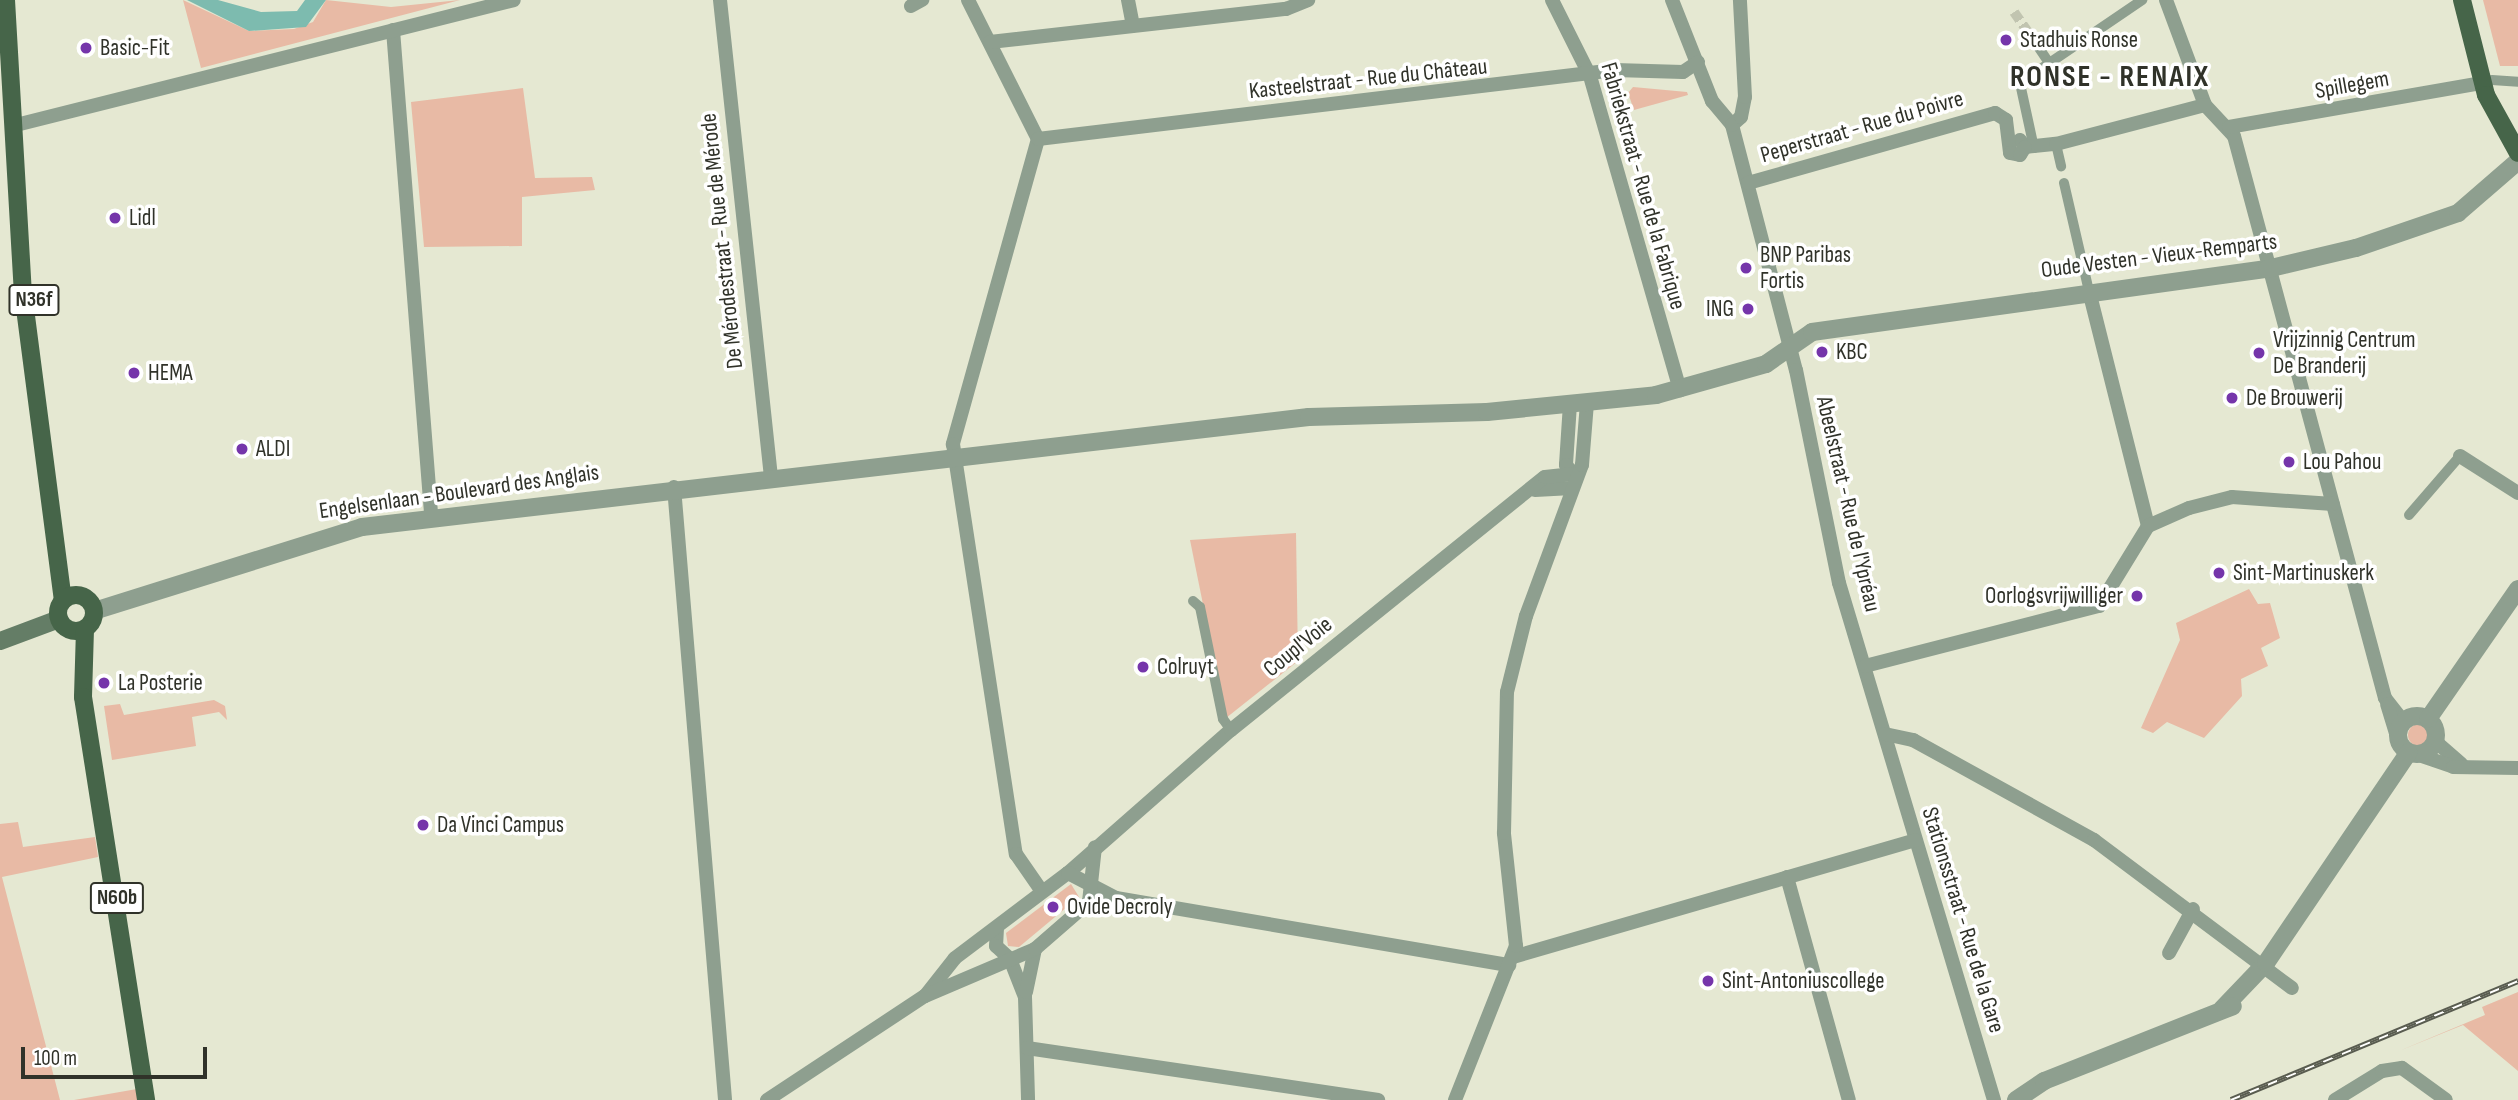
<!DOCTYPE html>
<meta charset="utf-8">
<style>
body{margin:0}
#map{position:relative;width:2518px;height:1100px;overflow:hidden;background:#e5e8d2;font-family:"Sofia Sans Condensed",sans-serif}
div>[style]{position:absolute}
.green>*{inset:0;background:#e8baa5}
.round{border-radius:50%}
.water>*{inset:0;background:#7dbbaf}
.pedestrian-tunnel>*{height:10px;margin-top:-5px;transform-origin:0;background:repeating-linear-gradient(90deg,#c1c4b0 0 10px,transparent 0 15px)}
.pedestrian>*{height:10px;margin:-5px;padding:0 5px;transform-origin:5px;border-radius:5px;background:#8e9f8f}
.minor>*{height:14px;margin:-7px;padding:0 7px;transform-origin:7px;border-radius:7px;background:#8e9f8f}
.tertiary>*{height:18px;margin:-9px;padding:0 9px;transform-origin:9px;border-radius:9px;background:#8e9f8f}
.tertiary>.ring{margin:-9px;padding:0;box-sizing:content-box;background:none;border:18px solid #8e9f8f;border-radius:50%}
.secondary>*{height:18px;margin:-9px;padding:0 9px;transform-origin:9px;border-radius:9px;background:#647d66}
.primary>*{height:18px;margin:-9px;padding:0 9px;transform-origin:9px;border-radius:9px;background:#466549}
.primary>.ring{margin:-9px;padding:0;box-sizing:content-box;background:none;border:18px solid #466549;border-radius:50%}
.rail>*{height:6px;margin-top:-3px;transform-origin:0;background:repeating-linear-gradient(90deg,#fff 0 10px,#595c50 0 20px);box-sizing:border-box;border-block:2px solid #595c50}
.dots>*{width:19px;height:19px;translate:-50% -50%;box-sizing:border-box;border:4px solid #fff;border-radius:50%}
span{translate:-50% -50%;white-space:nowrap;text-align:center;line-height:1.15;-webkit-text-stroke:7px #fff;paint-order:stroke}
.shield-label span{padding:2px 5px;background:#fff;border:2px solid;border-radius:5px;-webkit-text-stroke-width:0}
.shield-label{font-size:21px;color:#303229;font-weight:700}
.poi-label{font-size:23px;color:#303229}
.left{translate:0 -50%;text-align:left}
.right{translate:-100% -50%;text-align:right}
.street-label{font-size:23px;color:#303229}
.district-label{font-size:30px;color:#303229;font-weight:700;letter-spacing:2px}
.scale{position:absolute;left:21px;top:1047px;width:186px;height:32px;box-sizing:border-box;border:4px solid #303229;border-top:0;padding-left:9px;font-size:21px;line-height:24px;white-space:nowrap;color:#303229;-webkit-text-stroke:5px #fff;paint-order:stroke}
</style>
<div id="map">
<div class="green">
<div style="clip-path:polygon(183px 0,249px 31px,294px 29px,313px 22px,326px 0,391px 7px,460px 0,201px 68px)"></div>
<div style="clip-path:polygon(2483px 0,2518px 0,2518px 66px,2500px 66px)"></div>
<div style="clip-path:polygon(1633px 87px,1687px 92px,1688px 95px,1634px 110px,1628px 93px)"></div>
<div style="clip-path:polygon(523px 88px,535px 178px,592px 177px,595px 190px,522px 197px,522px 246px,424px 247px,411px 102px)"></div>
<div style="clip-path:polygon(1296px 533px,1298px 661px,1226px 718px,1190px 540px)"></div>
<div style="clip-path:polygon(2249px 589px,2258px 604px,2270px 603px,2280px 638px,2261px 648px,2268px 666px,2241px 679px,2242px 696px,2204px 738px,2167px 722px,2153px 733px,2141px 728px,2180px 640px,2176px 623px)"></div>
<div style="clip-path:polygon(214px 700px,225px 706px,227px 720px,219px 712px,192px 717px,196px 746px,112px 760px,104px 706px,120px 704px,124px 715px)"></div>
<div class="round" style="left:2408px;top:724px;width:22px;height:22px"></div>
<div style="clip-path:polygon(18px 822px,23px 847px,95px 837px,98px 857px,2px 877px,60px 1100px,0 1100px,0 824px)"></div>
<div style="clip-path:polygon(1071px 884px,1079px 897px,1019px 947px,1008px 946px,1006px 933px)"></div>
<div style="clip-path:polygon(2518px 992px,2518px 1071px,2463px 1025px,2399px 1051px,2485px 1015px,2482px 1007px)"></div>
<div style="clip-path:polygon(137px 1089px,138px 1100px,74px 1100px)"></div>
</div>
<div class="water">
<div style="clip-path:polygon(187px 0,218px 0,261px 12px,297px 11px,305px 0,326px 0,306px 27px,249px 31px)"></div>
</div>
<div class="pedestrian-tunnel">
<div style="left:2014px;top:12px;width:40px;rotate:55.1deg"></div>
</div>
<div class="pedestrian">
<div style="left:2037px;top:45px;width:22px;rotate:56deg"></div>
<div style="left:2492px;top:80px;width:26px;rotate:4deg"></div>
<div style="left:2056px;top:144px;width:23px;rotate:77deg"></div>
<div style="left:2034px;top:148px;width:66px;rotate:-102.2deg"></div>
<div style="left:2020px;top:83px;width:148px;rotate:-34.2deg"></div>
<div style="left:2064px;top:183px;width:111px;rotate:77deg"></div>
<div style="left:2409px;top:515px;width:78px;rotate:-49.2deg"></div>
<div style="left:1193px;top:601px;width:9px;rotate:41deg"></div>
<div style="left:1200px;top:607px;width:114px;rotate:78.4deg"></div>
<div style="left:1223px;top:719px;width:14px;rotate:54deg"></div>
</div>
<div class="minor">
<div style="left:720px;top:0;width:479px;rotate:83.9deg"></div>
<div style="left:968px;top:0;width:156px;rotate:63.3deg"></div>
<div style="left:1038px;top:139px;width:317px;rotate:105.6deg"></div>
<div style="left:953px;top:444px;width:415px;rotate:81.3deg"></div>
<div style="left:1016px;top:854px;width:44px;rotate:55.2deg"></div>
<div style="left:1128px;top:0;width:26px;rotate:79deg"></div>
<div style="left:1552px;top:0;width:85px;rotate:63.4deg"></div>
<div style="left:1590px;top:76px;width:327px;rotate:74deg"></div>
<div style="left:1672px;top:0;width:109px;rotate:68.4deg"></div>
<div style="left:1712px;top:101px;width:31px;rotate:50deg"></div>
<div style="left:2166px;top:0;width:112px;rotate:69.6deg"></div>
<div style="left:2205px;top:105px;width:42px;rotate:46.9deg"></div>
<div style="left:2234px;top:136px;width:582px;rotate:74.96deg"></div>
<div style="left:2385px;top:698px;width:29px;rotate:52deg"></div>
<div style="left:911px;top:6px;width:13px;rotate:-29deg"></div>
<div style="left:393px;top:30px;width:488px;rotate:85.5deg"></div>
<div style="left:990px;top:42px;width:298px;rotate:-6.4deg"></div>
<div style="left:1286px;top:9px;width:24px;rotate:-22deg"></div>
<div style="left:20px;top:124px;width:509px;rotate:-14.09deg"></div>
<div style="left:1732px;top:125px;width:253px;rotate:75.4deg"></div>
<div style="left:1796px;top:370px;width:217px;rotate:78.6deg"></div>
<div style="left:1839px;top:583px;width:540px;rotate:73.31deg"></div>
<div style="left:1732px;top:125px;width:12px;rotate:-42deg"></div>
<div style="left:1741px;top:117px;width:20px;rotate:-79deg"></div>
<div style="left:1745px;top:97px;width:97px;rotate:-93deg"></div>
<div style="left:2229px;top:127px;width:257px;rotate:-9.9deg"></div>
<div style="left:1038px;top:139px;width:581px;rotate:-6.82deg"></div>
<div style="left:1615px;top:70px;width:68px;rotate:1.7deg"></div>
<div style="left:1683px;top:72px;width:18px;rotate:-34deg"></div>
<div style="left:2020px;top:140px;width:9px;rotate:54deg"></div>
<div style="left:2025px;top:147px;width:31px;rotate:-6deg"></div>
<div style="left:2056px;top:144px;width:154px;rotate:-14.7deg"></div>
<div style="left:1748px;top:183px;width:257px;rotate:-15.8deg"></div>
<div style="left:1995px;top:113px;width:13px;rotate:32deg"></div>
<div style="left:2006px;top:120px;width:33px;rotate:83deg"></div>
<div style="left:2010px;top:153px;width:10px;rotate:11deg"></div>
<div style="left:2020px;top:155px;width:9px;rotate:-58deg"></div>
<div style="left:2089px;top:291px;width:242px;rotate:75.9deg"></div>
<div style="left:1570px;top:404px;width:61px;rotate:93.8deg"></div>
<div style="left:1566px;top:465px;width:11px;rotate:52deg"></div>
<div style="left:2460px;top:456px;width:69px;rotate:32.5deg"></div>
<div style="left:674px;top:487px;width:615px;rotate:85.24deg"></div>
<div style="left:1535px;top:490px;width:37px;rotate:-3deg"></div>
<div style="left:1865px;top:666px;width:242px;rotate:-14.4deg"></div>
<div style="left:2099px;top:606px;width:94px;rotate:-58.5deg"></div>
<div style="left:2148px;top:526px;width:45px;rotate:-23.7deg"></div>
<div style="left:2189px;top:508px;width:44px;rotate:-14.3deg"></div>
<div style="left:2232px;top:497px;width:101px;rotate:4deg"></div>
<div style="left:2387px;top:704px;width:34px;rotate:73deg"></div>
<div style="left:1885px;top:734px;width:29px;rotate:12deg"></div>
<div style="left:1913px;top:740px;width:207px;rotate:28.9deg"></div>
<div style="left:2094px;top:840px;width:247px;rotate:36.8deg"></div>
<div style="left:2435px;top:741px;width:35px;rotate:41deg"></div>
<div style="left:2419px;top:755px;width:36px;rotate:19deg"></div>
<div style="left:2453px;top:767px;width:65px;rotate:0.9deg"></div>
<div style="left:1068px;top:873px;width:217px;rotate:-41.3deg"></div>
<div style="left:1231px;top:730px;width:403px;rotate:-38.9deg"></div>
<div style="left:1545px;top:477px;width:28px;rotate:-6deg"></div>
<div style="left:1787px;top:877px;width:231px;rotate:74.5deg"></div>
<div style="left:997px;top:928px;width:18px;rotate:93deg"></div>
<div style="left:996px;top:946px;width:19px;rotate:43deg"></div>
<div style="left:1010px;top:959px;width:41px;rotate:68.5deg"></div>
<div style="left:1025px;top:997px;width:103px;rotate:88.3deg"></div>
<div style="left:2169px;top:953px;width:50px;rotate:-61.4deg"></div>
<div style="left:1513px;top:957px;width:419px;rotate:-16.2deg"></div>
<div style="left:1026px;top:992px;width:44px;rotate:-78.2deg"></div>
<div style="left:925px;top:996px;width:48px;rotate:-51.7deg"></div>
<div style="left:955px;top:958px;width:141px;rotate:-37deg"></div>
<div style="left:1068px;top:873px;width:54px;rotate:27.5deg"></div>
<div style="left:1116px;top:898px;width:399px;rotate:9.7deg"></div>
<div style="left:1027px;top:1048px;width:355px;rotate:8.4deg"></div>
<div style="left:767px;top:1100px;width:189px;rotate:-33.4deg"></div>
<div style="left:925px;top:996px;width:120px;rotate:-23.1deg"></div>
<div style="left:1035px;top:949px;width:72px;rotate:-41deg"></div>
<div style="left:1089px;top:902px;width:55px;rotate:-83.8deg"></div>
<div style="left:1455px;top:1100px;width:166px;rotate:-68.4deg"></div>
<div style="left:1516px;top:946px;width:114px;rotate:-96.1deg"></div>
<div style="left:1504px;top:833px;width:141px;rotate:-88.8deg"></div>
<div style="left:1507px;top:692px;width:78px;rotate:-76deg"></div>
<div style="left:1526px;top:616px;width:161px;rotate:-69.7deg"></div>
<div style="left:1582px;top:465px;width:62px;rotate:-85.4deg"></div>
<div style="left:2335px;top:1100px;width:55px;rotate:-31.7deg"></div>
<div style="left:2382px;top:1071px;width:20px;rotate:-9deg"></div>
<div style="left:2402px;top:1068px;width:54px;rotate:36deg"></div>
</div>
<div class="tertiary">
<div style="left:94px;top:611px;width:281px;rotate:-17.4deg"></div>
<div style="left:362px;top:527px;width:953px;rotate:-6.63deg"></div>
<div style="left:1309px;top:417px;width:178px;rotate:-1.6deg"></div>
<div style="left:1487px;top:412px;width:170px;rotate:-5.7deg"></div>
<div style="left:1656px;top:395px;width:114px;rotate:-15.7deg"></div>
<div style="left:1766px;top:364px;width:56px;rotate:-34.8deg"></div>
<div style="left:1812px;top:332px;width:459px;rotate:-7.9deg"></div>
<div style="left:2267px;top:269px;width:91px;rotate:-13.3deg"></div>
<div style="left:2356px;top:248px;width:108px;rotate:-18.9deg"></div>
<div style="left:2458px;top:213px;width:79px;rotate:-40.9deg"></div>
<div class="ring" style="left:2398px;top:716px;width:20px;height:20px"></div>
<div style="left:2428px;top:719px;width:158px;rotate:-55.3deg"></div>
<div style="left:2222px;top:1009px;width:64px;rotate:-46.3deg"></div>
<div style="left:2266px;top:963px;width:254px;rotate:-55.9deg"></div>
<div style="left:2016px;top:1100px;width:34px;rotate:-34deg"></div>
<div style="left:2044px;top:1081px;width:203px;rotate:-21.6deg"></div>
</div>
<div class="secondary">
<div style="left:0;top:641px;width:63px;rotate:-20.4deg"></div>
</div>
<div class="primary">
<div style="left:6px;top:0;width:293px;rotate:86.7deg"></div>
<div style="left:23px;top:293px;width:310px;rotate:82.6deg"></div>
<div style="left:2462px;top:0;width:98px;rotate:75.8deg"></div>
<div style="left:2486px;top:95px;width:66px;rotate:61.1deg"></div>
<div class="ring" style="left:58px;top:595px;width:18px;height:18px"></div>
<div style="left:85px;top:629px;width:68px;rotate:91.7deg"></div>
<div style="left:83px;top:697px;width:408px;rotate:81.1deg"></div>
</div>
<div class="rail">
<div style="left:2231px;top:1100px;width:311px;rotate:-22.5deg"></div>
</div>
<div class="dots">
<div style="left:2006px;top:40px;background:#7535aa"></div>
<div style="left:86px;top:48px;background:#7535aa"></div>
<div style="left:115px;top:218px;background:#7535aa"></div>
<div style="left:1746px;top:268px;background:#7535aa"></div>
<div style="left:1748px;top:309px;background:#7535aa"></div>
<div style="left:1822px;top:352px;background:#7535aa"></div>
<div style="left:2259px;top:353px;background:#7535aa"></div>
<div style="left:134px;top:373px;background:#7535aa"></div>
<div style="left:2232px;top:398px;background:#7535aa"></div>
<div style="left:242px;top:449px;background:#7535aa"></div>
<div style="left:2289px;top:462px;background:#7535aa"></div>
<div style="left:2219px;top:573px;background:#7535aa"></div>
<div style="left:2137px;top:596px;background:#7535aa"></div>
<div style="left:1143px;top:667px;background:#7535aa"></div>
<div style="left:104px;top:683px;background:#7535aa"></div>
<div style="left:423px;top:825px;background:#7535aa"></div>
<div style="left:1053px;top:907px;background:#7535aa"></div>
<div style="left:1708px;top:981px;background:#7535aa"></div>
</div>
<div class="shield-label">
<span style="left:34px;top:300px">N36f</span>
<span style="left:117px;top:898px">N60b</span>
</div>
<div class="poi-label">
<span class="left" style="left:2020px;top:40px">Stadhuis Ronse</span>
<span class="left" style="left:100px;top:48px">Basic-Fit</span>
<span class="left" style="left:129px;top:218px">Lidl</span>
<span class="left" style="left:1760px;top:268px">BNP Paribas<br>Fortis</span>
<span class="right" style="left:1734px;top:309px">ING</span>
<span class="left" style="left:2273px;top:353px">Vrijzinnig Centrum<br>De Branderij</span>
<span class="left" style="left:1836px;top:352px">KBC</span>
<span class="left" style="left:148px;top:373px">HEMA</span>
<span class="left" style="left:2246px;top:398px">De Brouwerij</span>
<span class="left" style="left:256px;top:449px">ALDI</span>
<span class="left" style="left:2303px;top:462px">Lou Pahou</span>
<span class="left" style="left:2233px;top:573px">Sint-Martinuskerk</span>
<span class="right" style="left:2123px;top:596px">Oorlogsvrijwilliger</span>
<span class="left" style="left:1157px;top:667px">Colruyt</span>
<span class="left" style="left:118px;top:683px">La Posterie</span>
<span class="left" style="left:437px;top:825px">Da Vinci Campus</span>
<span class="left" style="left:1067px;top:907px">Ovide Decroly</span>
<span class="left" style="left:1722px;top:981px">Sint-Antoniuscollege</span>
</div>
<div class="street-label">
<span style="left:1368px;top:79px;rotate:-6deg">Kasteelstraat - Rue du Château</span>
<span style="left:2352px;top:85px;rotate:-10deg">Spillegem</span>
<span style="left:1862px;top:127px;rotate:-16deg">Peperstraat - Rue du Poivre</span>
<span style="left:1643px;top:186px;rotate:74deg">Fabriekstraat - Rue de la Fabrique</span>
<span style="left:722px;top:241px;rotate:-96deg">De Mérodestraat - Rue de Mérode</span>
<span style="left:2159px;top:256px;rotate:-7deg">Oude Vesten - Vieux-Remparts</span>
<span style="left:459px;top:492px;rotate:-8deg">Engelsenlaan - Boulevard des Anglais</span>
<span style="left:1848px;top:504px;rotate:77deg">Abeelstraat - Rue de l'Ypréau</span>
<span style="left:1298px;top:647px;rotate:-39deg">Coupl'Voie</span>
<span style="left:1963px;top:920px;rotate:73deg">Stationsstraat - Rue de la Gare</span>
</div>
<div class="district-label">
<span style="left:2110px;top:77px">RONSE - RENAIX</span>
</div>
<div class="scale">100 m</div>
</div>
